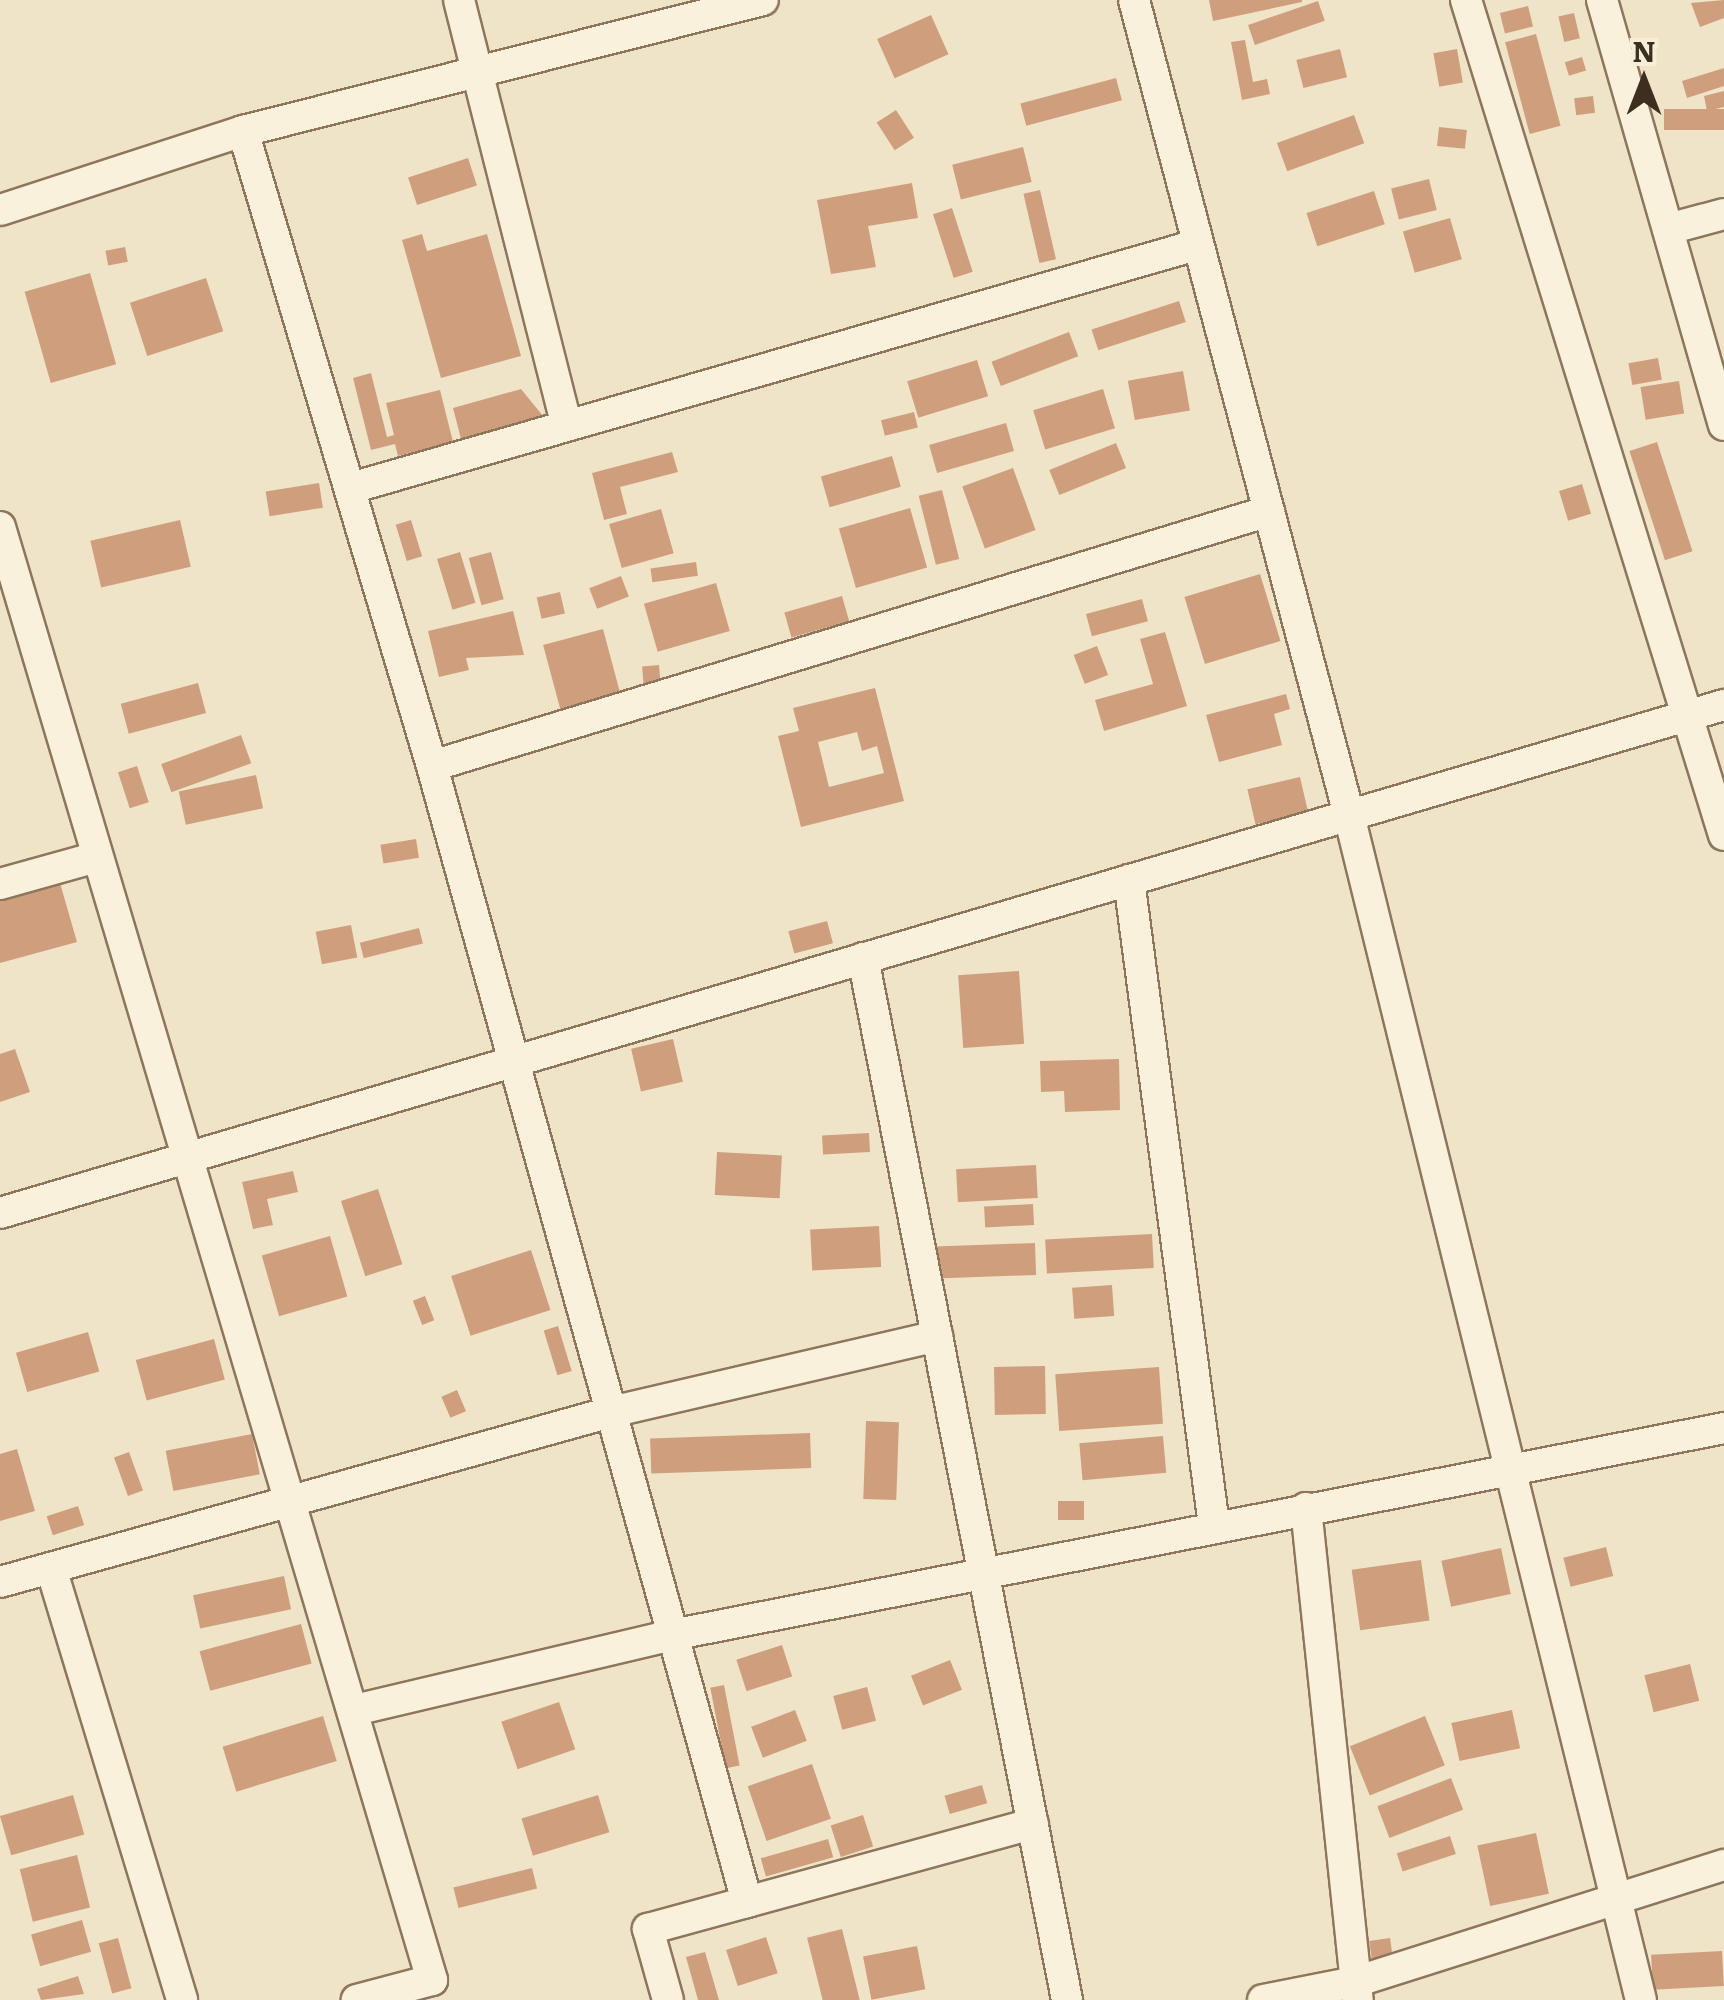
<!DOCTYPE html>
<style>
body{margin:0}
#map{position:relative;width:1724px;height:2000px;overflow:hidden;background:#f0e4c8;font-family:Literata,serif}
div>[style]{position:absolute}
.building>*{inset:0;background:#cf9f7d;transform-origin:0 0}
.roads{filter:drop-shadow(2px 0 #8d765c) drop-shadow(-2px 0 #8d765c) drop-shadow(0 2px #8d765c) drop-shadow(0 -2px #8d765c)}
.minor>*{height:30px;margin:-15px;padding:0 15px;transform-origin:15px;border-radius:15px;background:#faf1dc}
span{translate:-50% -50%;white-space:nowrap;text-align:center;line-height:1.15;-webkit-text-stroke:8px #f7eed8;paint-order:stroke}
.north{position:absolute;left:1594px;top:30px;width:100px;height:100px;-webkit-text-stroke:8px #f7eed8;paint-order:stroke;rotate:0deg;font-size:28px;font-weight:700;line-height:40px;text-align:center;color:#3d2e20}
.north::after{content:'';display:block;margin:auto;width:35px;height:45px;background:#3d2e20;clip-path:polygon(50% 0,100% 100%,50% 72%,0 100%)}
</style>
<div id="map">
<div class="building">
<div style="clip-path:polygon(1209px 0,1302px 0,1302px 2px,1213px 21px)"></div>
<div style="clip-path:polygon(1724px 0,1724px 18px,1700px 27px,1691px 3px)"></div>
<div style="left:1318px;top:1px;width:21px;height:74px;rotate:71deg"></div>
<div style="left:1528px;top:6px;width:21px;height:29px;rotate:76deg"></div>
<div style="left:1574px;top:13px;width:26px;height:16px;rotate:77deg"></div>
<div style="left:931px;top:15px;width:43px;height:59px;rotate:66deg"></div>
<div style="left:1536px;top:34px;width:95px;height:32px;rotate:75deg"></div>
<div style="clip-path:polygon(1245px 40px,1253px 82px,1267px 79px,1270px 94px,1242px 100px,1231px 42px)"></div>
<div style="left:1340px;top:49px;width:29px;height:45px;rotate:76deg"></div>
<div style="left:1457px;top:49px;width:34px;height:24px;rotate:80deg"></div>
<div style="left:1582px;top:57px;width:14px;height:18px;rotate:73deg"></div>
<div style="clip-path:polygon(1724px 68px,1724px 86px,1687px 98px,1682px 81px)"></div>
<div style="left:1116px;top:78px;width:23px;height:99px;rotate:75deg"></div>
<div style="clip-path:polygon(1724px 91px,1724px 107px,1707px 111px,1704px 96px)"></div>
<div style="left:1593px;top:96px;width:17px;height:19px;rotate:83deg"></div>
<div style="left:1724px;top:109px;width:21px;height:60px;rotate:90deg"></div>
<div style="left:896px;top:110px;width:33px;height:23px;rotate:57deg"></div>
<div style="left:1354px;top:115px;width:30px;height:82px;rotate:70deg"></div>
<div style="left:1439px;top:127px;width:28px;height:19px;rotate:6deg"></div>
<div style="left:1023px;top:147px;width:36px;height:73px;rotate:76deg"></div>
<div style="left:468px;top:158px;width:29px;height:63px;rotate:72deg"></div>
<div style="left:1429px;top:179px;width:32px;height:39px;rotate:76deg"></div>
<div style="clip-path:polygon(912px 183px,918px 218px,868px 226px,876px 267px,831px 274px,817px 200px)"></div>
<div style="left:1040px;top:190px;width:71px;height:17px;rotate:77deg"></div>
<div style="left:1374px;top:191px;width:35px;height:71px;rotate:72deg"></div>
<div style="left:952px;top:208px;width:67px;height:20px;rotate:72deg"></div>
<div style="left:1450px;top:218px;width:43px;height:49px;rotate:74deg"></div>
<div style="clip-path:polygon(422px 234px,427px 251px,487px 234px,521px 356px,441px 378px,402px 240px)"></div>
<div style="left:125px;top:247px;width:15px;height:20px;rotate:79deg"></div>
<div style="left:90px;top:273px;width:95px;height:68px;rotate:74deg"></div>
<div style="left:206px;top:278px;width:56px;height:80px;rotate:72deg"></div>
<div style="left:1179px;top:301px;width:22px;height:92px;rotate:72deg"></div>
<div style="left:1069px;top:332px;width:26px;height:83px;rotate:69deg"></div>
<div style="left:1658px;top:358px;width:22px;height:30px;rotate:80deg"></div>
<div style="left:977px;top:360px;width:38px;height:73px;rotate:73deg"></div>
<div style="left:1183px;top:371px;width:40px;height:56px;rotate:80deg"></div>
<div style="clip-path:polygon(371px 373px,387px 437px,394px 435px,386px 403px,440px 390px,453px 442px,398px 456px,395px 444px,371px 450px,353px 378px)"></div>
<div style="left:1679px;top:381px;width:33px;height:39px;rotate:81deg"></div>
<div style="clip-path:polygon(521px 389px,543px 416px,461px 439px,453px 408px)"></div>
<div style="left:1103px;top:389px;width:41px;height:73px;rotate:73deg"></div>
<div style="left:914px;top:412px;width:16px;height:34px;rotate:76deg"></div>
<div style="left:1006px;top:423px;width:29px;height:80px;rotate:74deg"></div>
<div style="left:1657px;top:442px;width:115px;height:29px;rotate:72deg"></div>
<div style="left:1116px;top:443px;width:27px;height:72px;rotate:68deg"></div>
<div style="clip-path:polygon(672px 452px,678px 472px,620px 487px,627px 514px,604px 520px,592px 473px)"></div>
<div style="left:892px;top:456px;width:32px;height:74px;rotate:74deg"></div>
<div style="left:1013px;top:468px;width:66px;height:54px;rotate:70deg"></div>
<div style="left:319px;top:483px;width:25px;height:54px;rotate:81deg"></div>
<div style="left:1582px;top:484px;width:31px;height:24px;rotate:73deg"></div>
<div style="left:942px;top:490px;width:71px;height:24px;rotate:76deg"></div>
<div style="left:910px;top:508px;width:62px;height:74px;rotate:74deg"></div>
<div style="left:661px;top:509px;width:46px;height:54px;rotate:74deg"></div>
<div style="left:180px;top:520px;width:48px;height:92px;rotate:77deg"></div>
<div style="left:411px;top:520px;width:38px;height:16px;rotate:73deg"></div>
<div style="left:460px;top:552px;width:53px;height:24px;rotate:73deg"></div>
<div style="left:491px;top:552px;width:49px;height:23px;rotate:75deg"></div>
<div style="left:696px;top:562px;width:14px;height:46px;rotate:82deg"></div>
<div style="left:1260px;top:574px;width:70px;height:79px;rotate:73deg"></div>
<div style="left:621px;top:576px;width:22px;height:34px;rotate:69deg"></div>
<div style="left:716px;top:583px;width:50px;height:75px;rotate:74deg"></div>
<div style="left:560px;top:592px;width:22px;height:24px;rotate:77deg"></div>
<div style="left:842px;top:596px;width:26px;height:60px;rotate:74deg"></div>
<div style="left:1142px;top:599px;width:23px;height:58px;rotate:75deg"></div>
<div style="clip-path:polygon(513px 611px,524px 655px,466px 658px,469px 670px,439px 677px,428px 631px)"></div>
<div style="left:603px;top:629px;width:67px;height:62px;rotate:75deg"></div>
<div style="clip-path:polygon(1165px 632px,1187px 706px,1104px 731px,1095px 700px,1153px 684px,1140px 639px)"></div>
<div style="left:1097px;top:646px;width:31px;height:25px;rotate:69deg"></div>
<div style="left:659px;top:665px;width:22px;height:17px;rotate:85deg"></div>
<div style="left:198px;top:683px;width:31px;height:80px;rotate:75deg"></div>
<div style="clip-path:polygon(evenodd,875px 688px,904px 801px,801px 827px,778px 736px,799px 731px,793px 708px,875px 688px,857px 732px,862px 751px,877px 746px,884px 773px,829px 787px,818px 742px,857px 732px)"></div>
<div style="clip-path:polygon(1286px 694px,1290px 709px,1274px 714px,1282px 745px,1219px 762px,1206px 715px)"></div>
<div style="left:241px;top:735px;width:30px;height:85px;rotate:70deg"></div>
<div style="left:137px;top:766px;width:38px;height:20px;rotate:72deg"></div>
<div style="left:256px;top:775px;width:34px;height:79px;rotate:78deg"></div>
<div style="left:1300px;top:777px;width:36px;height:54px;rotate:77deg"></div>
<div style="left:416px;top:839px;width:19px;height:36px;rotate:81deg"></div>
<div style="clip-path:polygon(60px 883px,77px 942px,0 963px,0 899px)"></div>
<div style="left:827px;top:921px;width:23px;height:40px;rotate:75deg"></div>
<div style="left:351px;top:925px;width:33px;height:36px;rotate:79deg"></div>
<div style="left:419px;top:928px;width:16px;height:61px;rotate:76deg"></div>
<div style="left:1019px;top:971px;width:73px;height:61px;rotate:86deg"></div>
<div style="left:673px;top:1039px;width:44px;height:43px;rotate:77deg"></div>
<div style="clip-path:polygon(15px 1049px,30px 1092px,0 1102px,0 1054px)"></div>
<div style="clip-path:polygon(1119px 1059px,1120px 1110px,1065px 1112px,1064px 1091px,1041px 1092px,1040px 1061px)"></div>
<div style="left:869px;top:1133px;width:19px;height:47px;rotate:87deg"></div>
<div style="left:717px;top:1152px;width:65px;height:43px;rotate:3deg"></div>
<div style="left:1036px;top:1165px;width:33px;height:80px;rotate:87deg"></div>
<div style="clip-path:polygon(293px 1171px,298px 1192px,267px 1199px,273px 1225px,253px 1229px,242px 1182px)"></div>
<div style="left:378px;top:1189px;width:79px;height:39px;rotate:72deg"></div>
<div style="left:1033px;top:1204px;width:21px;height:49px;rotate:87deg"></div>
<div style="left:879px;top:1226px;width:41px;height:69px;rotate:87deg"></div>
<div style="left:1152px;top:1234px;width:34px;height:107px;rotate:87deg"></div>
<div style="left:330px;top:1236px;width:63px;height:71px;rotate:74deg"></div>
<div style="left:1035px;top:1243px;width:32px;height:100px;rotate:88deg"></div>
<div style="left:531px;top:1250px;width:63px;height:84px;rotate:72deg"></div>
<div style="left:1112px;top:1285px;width:31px;height:40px;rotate:86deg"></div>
<div style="left:425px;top:1296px;width:26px;height:13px;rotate:69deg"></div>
<div style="left:558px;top:1326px;width:47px;height:15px;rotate:73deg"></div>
<div style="left:88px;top:1332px;width:41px;height:75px;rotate:74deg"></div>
<div style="left:214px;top:1339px;width:42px;height:81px;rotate:75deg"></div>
<div style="left:1045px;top:1366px;width:48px;height:51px;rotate:89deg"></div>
<div style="left:1159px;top:1367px;width:57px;height:104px;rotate:86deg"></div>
<div style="left:457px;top:1390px;width:23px;height:17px;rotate:67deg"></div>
<div style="left:866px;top:1421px;width:33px;height:78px;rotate:2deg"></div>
<div style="left:810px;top:1433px;width:35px;height:160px;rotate:88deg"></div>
<div style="left:252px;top:1434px;width:41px;height:88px;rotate:79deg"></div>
<div style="left:1163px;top:1436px;width:37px;height:84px;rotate:85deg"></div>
<div style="clip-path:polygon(17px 1449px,35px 1511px,0 1521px,0 1454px)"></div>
<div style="left:129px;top:1452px;width:41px;height:16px;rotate:70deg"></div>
<div style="left:1084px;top:1501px;width:19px;height:26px;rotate:90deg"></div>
<div style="left:78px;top:1506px;width:20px;height:33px;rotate:72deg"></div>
<div style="left:1606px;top:1547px;width:30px;height:44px;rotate:76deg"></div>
<div style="left:1501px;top:1548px;width:47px;height:61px;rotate:78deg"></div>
<div style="left:1421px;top:1560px;width:61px;height:70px;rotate:82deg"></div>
<div style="left:284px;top:1576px;width:34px;height:93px;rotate:78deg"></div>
<div style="left:301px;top:1624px;width:41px;height:105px;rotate:75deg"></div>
<div style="left:782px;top:1645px;width:33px;height:48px;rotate:72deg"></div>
<div style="left:950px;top:1660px;width:32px;height:42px;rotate:68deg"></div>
<div style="left:1690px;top:1664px;width:38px;height:47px;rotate:76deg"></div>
<div style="left:724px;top:1685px;width:82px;height:14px;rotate:79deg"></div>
<div style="left:867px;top:1687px;width:35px;height:35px;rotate:75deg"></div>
<div style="left:559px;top:1702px;width:50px;height:61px;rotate:71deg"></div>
<div style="left:795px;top:1710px;width:33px;height:47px;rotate:69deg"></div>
<div style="left:1512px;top:1710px;width:39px;height:62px;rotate:78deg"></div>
<div style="left:323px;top:1716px;width:47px;height:105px;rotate:73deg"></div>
<div style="left:1425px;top:1716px;width:53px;height:81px;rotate:68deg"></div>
<div style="left:812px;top:1764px;width:58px;height:68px;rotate:71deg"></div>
<div style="left:1451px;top:1778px;width:34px;height:79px;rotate:69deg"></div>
<div style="left:982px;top:1785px;width:19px;height:39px;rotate:74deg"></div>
<div style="left:73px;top:1795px;width:41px;height:76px;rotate:74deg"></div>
<div style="left:598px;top:1795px;width:39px;height:80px;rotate:73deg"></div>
<div style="left:863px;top:1815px;width:33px;height:34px;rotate:72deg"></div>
<div style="left:1536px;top:1833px;width:62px;height:60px;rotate:78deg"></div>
<div style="left:1450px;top:1836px;width:19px;height:56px;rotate:72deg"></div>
<div style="left:828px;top:1839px;width:19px;height:70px;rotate:74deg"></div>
<div style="left:77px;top:1855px;width:54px;height:59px;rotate:76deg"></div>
<div style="left:532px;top:1868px;width:21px;height:81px;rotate:76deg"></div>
<div style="left:82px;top:1920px;width:33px;height:53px;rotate:74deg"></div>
<div style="left:842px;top:1929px;width:73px;height:36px;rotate:76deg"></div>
<div style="left:766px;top:1937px;width:38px;height:42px;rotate:72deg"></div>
<div style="left:118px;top:1938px;width:52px;height:20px;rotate:75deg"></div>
<div style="left:1390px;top:1938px;width:21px;height:21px;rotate:82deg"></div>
<div style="left:917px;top:1946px;width:44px;height:55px;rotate:79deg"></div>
<div style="left:1722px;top:1951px;width:35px;height:71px;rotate:87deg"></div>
<div style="clip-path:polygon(705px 1952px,719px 2000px,698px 2000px,686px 1957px)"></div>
<div style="clip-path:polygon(78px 1976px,84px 1994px,41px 2000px,37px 1989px)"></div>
</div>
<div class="roads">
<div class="minor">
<div style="left:459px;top:0;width:439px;rotate:75.8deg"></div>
<div style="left:1134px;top:0;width:843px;rotate:75.22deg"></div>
<div style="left:1349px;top:815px;width:1220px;rotate:76.16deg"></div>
<div style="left:1466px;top:0;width:874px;rotate:72.83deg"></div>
<div style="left:1602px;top:0;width:442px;rotate:74deg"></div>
<div style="left:243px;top:131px;width:663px;rotate:73.43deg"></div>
<div style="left:432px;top:766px;width:1179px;rotate:74.5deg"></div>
<div style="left:0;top:210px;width:256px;rotate:-18deg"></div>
<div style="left:243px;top:131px;width:536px;rotate:-14.14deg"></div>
<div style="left:1668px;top:229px;width:58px;rotate:-15deg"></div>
<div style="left:351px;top:488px;width:876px;rotate:-16.04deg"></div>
<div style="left:0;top:527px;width:1516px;rotate:73.44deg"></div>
<div style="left:432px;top:1980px;width:78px;rotate:165.1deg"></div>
<div style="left:432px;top:766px;width:875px;rotate:-16.94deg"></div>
<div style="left:1129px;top:880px;width:652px;rotate:82.5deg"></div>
<div style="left:0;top:884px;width:101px;rotate:-15.6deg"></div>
<div style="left:863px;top:958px;width:1062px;rotate:78.92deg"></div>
<div style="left:0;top:1213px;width:1797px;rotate:-16.42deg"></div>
<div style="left:1306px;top:1508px;width:495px;rotate:84deg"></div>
<div style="left:51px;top:1568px;width:451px;rotate:73.1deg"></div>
<div style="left:0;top:1582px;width:634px;rotate:-15.55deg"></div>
<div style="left:611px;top:1412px;width:335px;rotate:-13.1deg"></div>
<div style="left:355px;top:1710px;width:326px;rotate:-13.3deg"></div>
<div style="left:672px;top:1635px;width:1072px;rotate:-11.13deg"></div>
<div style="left:668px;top:2000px;width:74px;rotate:-105.7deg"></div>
<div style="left:648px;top:1929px;width:399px;rotate:-15.3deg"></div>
<div style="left:1263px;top:2000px;width:94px;rotate:-11.1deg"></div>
<div style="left:1355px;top:1982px;width:387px;rotate:-17.6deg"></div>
</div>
</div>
<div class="north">N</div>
</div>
